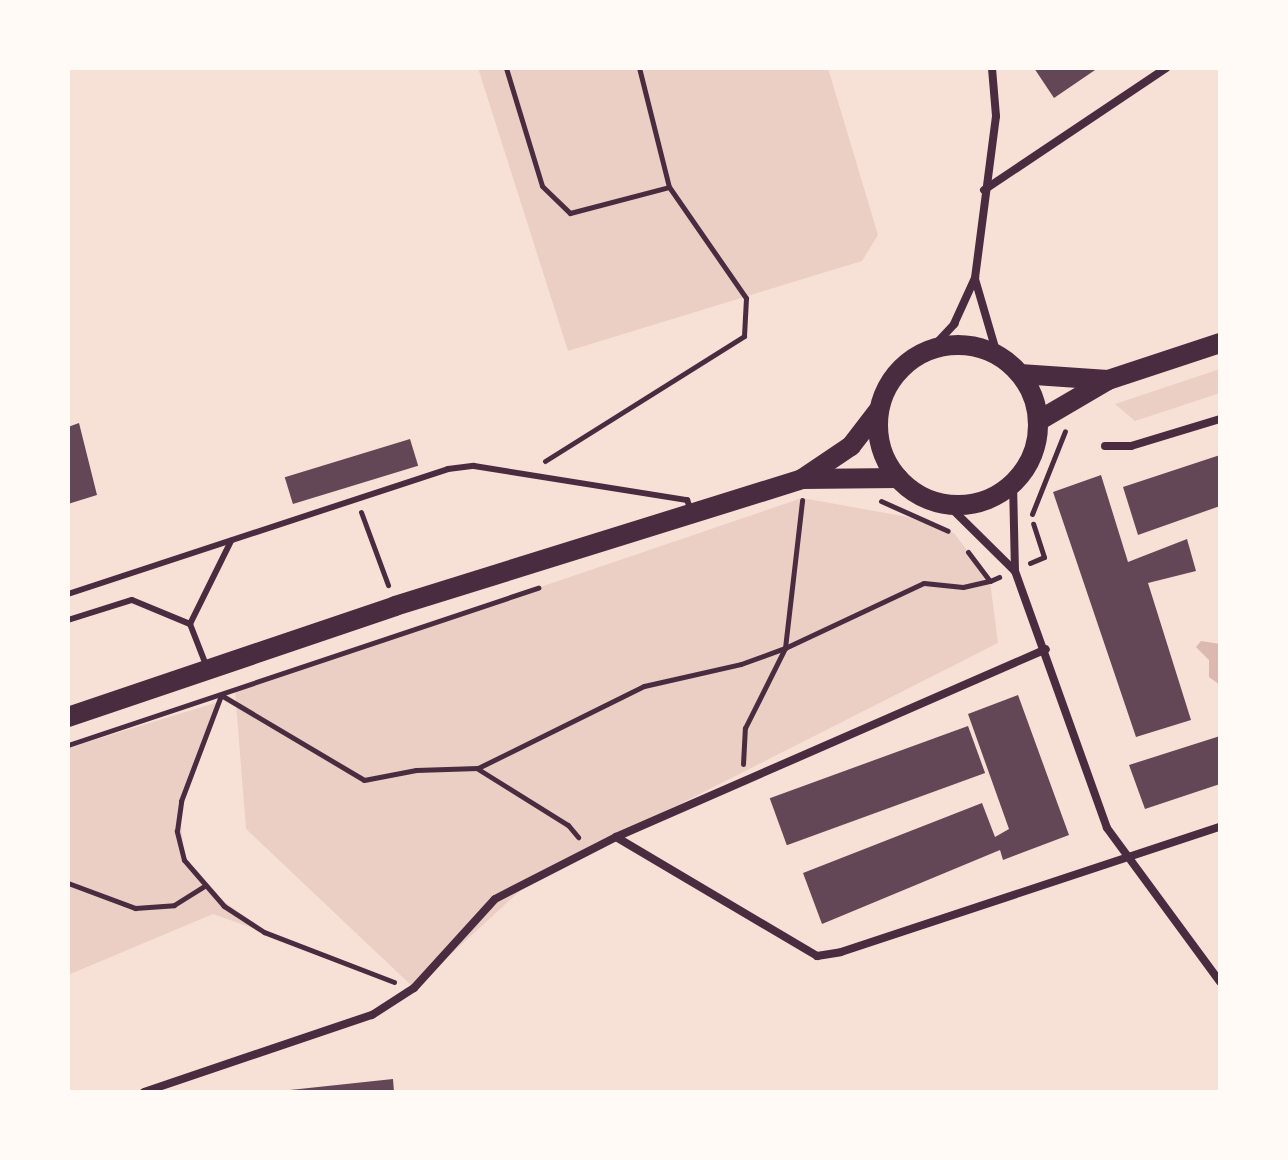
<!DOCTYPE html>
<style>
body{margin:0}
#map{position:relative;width:1288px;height:1160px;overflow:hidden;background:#f7e1d7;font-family:Mulish,sans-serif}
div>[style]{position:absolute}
.green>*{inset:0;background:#ebcfc5}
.water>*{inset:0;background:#dcb8b0}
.building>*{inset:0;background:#644757;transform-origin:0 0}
.path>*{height:5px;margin:-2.5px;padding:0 2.5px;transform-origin:2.5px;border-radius:2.5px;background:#4a2c40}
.service>*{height:6px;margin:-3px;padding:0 3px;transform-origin:3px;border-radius:3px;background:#4a2c40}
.minor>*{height:8px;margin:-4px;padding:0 4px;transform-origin:4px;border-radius:4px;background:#4a2c40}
.primary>*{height:20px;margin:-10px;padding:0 10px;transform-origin:10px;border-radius:10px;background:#4a2c40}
.primary>.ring{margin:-10px;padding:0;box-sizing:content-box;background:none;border:20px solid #4a2c40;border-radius:50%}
span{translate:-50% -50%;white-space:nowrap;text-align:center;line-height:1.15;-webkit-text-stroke:8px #fffaf5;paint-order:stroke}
.frame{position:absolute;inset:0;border:70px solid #fffaf5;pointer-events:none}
</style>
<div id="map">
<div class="green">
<div style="clip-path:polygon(478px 68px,828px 68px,878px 235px,862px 261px,568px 351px)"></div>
<div style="clip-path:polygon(1220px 369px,1220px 393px,1135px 421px,1115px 404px)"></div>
<div style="clip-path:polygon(802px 498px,908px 517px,954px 533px,990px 581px,998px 643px,534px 878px,414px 988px,246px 829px,235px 691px)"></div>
<div style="clip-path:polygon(218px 702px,180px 805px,184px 859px,204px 886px,264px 932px,213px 914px,68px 975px,68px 748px)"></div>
</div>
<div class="water">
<div style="clip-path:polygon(1201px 641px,1220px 644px,1220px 685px,1209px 677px,1209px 660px,1196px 647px)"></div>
</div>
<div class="building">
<div style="clip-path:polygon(1034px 68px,1098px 68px,1054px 98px)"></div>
<div style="clip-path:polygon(79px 423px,97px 495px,68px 504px,68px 427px)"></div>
<div style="left:410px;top:439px;width:28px;height:131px;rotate:73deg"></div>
<div style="clip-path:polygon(1220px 455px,1220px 506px,1138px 535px,1123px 487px)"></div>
<div style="clip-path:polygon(1101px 475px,1128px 562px,1187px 539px,1196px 571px,1148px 583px,1191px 720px,1136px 737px,1053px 492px)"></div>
<div style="clip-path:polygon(1018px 695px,1069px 835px,1003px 860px,1000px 850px,822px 924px,803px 873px,982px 803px,995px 837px,1009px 829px,968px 714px)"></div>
<div style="left:968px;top:726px;width:50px;height:211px;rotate:70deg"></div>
<div style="clip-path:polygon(1220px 736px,1220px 784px,1145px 809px,1129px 765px)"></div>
<div style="clip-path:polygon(393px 1079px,394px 1092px,290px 1092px,290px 1090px)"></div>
</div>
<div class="path">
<div style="left:506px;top:68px;width:123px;rotate:73deg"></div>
<div style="left:542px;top:186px;width:39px;rotate:44deg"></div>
<div style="left:570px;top:213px;width:102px;rotate:-14.7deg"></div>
<div style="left:545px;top:461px;width:235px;rotate:-32.1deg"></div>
<div style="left:744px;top:336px;width:38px;rotate:-87deg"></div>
<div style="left:746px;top:298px;width:135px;rotate:-124.7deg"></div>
<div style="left:669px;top:187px;width:123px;rotate:-104.1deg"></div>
<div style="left:881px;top:501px;width:73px;rotate:24.1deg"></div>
<div style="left:361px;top:512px;width:78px;rotate:69.7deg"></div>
<div style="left:1032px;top:514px;width:89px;rotate:-68.3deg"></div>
<div style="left:968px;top:552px;width:36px;rotate:53deg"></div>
<div style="left:990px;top:581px;width:10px;rotate:-24deg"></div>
<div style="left:1030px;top:563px;width:15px;rotate:-23deg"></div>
<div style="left:1044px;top:557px;width:35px;rotate:-108deg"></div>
<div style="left:68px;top:745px;width:496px;rotate:-18.5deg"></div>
<div style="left:743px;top:764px;width:36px;rotate:-87deg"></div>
<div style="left:745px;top:728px;width:89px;rotate:-63.4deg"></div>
<div style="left:785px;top:648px;width:149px;rotate:-83.4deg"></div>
<div style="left:478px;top:769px;width:106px;rotate:31.9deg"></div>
<div style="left:568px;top:825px;width:16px;rotate:50deg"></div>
<div style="left:68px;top:883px;width:72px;rotate:20.5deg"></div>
<div style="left:135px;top:908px;width:39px;rotate:-4deg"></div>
<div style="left:174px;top:905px;width:36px;rotate:-32deg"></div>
<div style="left:394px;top:982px;width:139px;rotate:-159deg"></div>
<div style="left:264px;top:932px;width:48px;rotate:-147deg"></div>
<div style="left:224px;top:906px;width:61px;rotate:-131deg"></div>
<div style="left:184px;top:860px;width:30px;rotate:-104deg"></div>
<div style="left:177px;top:831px;width:30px;rotate:-82deg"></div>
<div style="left:181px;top:801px;width:113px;rotate:-69.3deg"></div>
<div style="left:221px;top:695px;width:166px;rotate:30.7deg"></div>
<div style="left:364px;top:780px;width:53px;rotate:-10.9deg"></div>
<div style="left:416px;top:770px;width:62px;rotate:-1.8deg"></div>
<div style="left:478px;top:768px;width:185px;rotate:-26.3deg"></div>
<div style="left:644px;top:686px;width:99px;rotate:-12.8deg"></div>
<div style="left:741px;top:664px;width:47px;rotate:-20deg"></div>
<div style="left:785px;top:648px;width:153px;rotate:-25.1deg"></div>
<div style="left:924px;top:583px;width:39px;rotate:6deg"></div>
<div style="left:963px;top:587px;width:28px;rotate:-13deg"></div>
</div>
<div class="service">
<div style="left:68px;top:594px;width:400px;rotate:-18.2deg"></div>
<div style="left:448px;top:469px;width:26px;rotate:-7deg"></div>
<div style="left:474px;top:466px;width:216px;rotate:9.1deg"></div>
<div style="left:687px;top:500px;width:11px;rotate:68deg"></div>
<div style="left:68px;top:620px;width:67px;rotate:-17.4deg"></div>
<div style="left:132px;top:600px;width:63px;rotate:22.5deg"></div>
<div style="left:206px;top:665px;width:44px;rotate:-111.3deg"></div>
<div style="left:190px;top:624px;width:93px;rotate:-63.7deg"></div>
</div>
<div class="minor">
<div style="left:984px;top:190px;width:219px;rotate:-33.8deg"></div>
<div style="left:975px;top:279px;width:78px;rotate:73.7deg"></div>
<div style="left:932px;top:348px;width:33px;rotate:-47deg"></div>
<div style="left:954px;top:324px;width:51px;rotate:-65.5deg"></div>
<div style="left:975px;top:278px;width:163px;rotate:-82.6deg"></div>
<div style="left:996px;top:116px;width:48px;rotate:-94.8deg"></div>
<div style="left:1105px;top:446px;width:26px"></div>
<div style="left:1131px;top:446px;width:93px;rotate:-16.9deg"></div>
<div style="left:1013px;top:483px;width:88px;rotate:88.7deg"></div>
<div style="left:1015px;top:571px;width:273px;rotate:70.3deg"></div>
<div style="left:1107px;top:828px;width:191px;rotate:53.7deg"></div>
<div style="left:948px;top:505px;width:93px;rotate:44.6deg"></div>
<div style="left:616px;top:837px;width:234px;rotate:30.6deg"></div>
<div style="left:817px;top:956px;width:24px;rotate:-9deg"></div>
<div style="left:841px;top:952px;width:399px;rotate:-18.3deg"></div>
<div style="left:144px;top:1092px;width:241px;rotate:-18.7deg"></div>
<div style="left:372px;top:1015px;width:50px;rotate:-32.7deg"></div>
<div style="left:414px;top:988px;width:120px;rotate:-47.7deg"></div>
<div style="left:495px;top:899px;width:136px;rotate:-27.1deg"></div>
<div style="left:616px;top:837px;width:469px;rotate:-23.6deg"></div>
</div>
<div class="primary">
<div class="ring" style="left:878px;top:345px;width:140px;height:140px"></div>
<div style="left:1020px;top:374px;width:88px;rotate:3.9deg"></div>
<div style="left:1038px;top:421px;width:81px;rotate:-30.4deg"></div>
<div style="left:1108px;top:380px;width:118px;rotate:-18.3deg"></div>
<div style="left:802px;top:479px;width:59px;rotate:-34deg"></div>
<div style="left:851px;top:446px;width:44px;rotate:-52.4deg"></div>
<div style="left:68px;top:717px;width:345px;rotate:-18.7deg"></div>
<div style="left:395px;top:606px;width:426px;rotate:-17.3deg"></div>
<div style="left:802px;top:479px;width:96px;rotate:-0.6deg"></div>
</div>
<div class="frame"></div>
</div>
